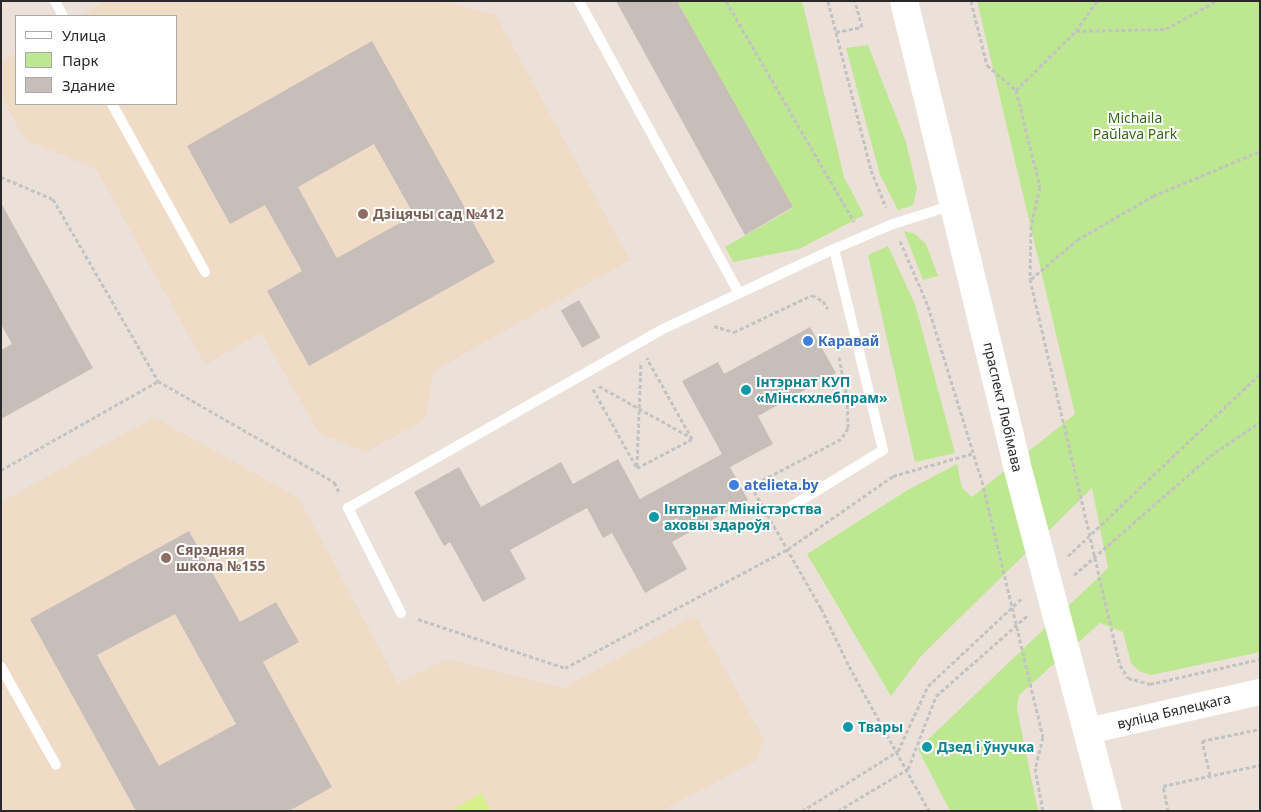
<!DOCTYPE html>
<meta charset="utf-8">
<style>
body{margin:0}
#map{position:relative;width:1261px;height:812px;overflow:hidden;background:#ece1d9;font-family:"Noto Sans",sans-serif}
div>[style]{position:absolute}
.education>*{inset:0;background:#f0dbc7}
.green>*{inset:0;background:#bee791}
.pitch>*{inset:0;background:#d7f08c}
.building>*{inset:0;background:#c7beb9;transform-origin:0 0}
.path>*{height:3px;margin-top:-1.5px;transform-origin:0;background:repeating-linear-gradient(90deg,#c3c3c3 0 4px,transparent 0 6.5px)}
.service>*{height:10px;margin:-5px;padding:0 5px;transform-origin:5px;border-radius:5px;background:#fff}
.tertiary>*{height:26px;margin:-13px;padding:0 13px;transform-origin:13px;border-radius:13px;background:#fff}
.secondary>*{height:28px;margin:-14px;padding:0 14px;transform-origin:14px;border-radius:14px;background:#fff}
.dots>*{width:14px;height:14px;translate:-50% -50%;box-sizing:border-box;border:2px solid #fff;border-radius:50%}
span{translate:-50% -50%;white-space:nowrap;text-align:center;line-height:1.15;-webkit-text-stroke:4px #fff;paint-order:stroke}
.park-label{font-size:14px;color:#366a14}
.education-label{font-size:14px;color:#785e54;font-weight:700}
.left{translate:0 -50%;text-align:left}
.shop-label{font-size:14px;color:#366cbe;font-weight:700}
.culture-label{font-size:14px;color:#0d838f;font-weight:700}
.street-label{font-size:14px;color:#292929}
.frame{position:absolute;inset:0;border:2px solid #292929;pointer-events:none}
.legend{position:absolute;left:15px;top:15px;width:162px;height:90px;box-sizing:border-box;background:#fff;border:1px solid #a9a9a9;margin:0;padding:6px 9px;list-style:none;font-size:15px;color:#292929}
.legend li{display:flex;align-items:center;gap:10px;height:25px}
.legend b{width:25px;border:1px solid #a9a9a9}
</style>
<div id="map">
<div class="education">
<div style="clip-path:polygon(105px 1px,443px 1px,496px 15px,630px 260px,434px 371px,425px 420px,366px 452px,319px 433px,261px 333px,205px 365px,96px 169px,25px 140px,1px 96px,1px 61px,16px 53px,16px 104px,176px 104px,176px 16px,79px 16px)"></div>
<div style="clip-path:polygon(154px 417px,299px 498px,398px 683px,447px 659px,564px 688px,695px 615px,764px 739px,757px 760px,662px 811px,1px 811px,1px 502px)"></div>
</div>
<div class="green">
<div style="clip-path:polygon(677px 1px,802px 1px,844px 177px,864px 215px,799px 249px,733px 262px,725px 247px,793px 208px)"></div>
<div style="clip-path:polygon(977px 1px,1260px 1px,1260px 652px,1151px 675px,1139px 671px,1131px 663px,1123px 632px,1100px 623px,1019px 695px,1017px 709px,1038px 811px,950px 811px,918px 749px,1108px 568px,1092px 488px,921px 656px,891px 696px,807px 554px,906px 491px,957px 464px,962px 488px,972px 497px,1075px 414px)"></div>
<div style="clip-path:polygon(868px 45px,906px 142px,917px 189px,913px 205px,898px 210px,880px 175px,846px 48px)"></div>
<div style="clip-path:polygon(904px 231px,915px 234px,926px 244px,938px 276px,923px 280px)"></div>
<div style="clip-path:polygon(888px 246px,915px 304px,955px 453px,915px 462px,868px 255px)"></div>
</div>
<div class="pitch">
<div style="clip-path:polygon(481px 793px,491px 811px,451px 811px)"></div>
</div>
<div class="building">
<div style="clip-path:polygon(616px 1px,677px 1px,793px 207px,745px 235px)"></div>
<div style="clip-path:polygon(evenodd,372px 41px,495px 262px,309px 366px,267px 291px,302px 271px,265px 205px,230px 224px,187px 146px,372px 41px,374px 144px,414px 215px,337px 258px,298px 187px,374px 144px)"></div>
<div style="clip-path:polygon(1px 203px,93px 368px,1px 419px,1px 350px,12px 344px,1px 324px)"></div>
<div style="left:579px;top:300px;width:43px;height:21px;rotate:60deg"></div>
<div style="clip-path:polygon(810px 327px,836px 373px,758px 416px,773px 444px,730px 467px,748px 500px,672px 542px,687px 569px,645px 593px,612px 533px,603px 538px,587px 508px,510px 550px,526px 579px,483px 602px,450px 542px,444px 546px,414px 492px,459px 467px,481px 507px,561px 462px,573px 484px,618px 459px,640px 499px,722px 454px,682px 381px,718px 362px,724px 374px)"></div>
<div style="clip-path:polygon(evenodd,189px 531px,240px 622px,276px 602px,299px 642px,263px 662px,332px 787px,289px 811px,136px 811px,30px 619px,189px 531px,175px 614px,236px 724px,159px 766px,97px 655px,175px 614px)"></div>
</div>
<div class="path">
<div style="left:726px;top:1px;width:255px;rotate:59.9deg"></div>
<div style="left:828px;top:1px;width:174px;rotate:75.7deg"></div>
<div style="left:871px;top:170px;width:40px;rotate:68deg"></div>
<div style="left:971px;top:1px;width:66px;rotate:76deg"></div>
<div style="left:987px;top:65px;width:38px;rotate:41deg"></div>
<div style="left:1016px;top:90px;width:100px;rotate:76.1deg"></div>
<div style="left:1040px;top:187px;width:40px;rotate:103deg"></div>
<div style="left:1031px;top:226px;width:53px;rotate:91.1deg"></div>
<div style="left:1030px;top:279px;width:396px;rotate:76.9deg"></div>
<div style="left:1120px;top:665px;width:15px;rotate:58deg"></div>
<div style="left:1128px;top:678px;width:23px;rotate:15deg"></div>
<div style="left:1150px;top:684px;width:113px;rotate:-12.8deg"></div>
<div style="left:1076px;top:31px;width:90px;rotate:-1.3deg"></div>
<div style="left:1166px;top:29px;width:57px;rotate:-29.2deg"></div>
<div style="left:836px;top:32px;width:26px;rotate:-11deg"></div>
<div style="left:862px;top:27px;width:27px;rotate:-105deg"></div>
<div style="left:1016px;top:90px;width:84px;rotate:-44.5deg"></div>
<div style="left:1076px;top:31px;width:37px;rotate:-55deg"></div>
<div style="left:1px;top:177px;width:56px;rotate:22.9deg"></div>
<div style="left:53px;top:199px;width:210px;rotate:60deg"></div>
<div style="left:900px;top:241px;width:71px;rotate:66.7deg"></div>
<div style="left:928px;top:306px;width:183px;rotate:72.9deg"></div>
<div style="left:982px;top:481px;width:263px;rotate:76.6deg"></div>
<div style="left:1043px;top:737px;width:32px;rotate:104deg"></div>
<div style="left:1035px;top:768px;width:44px;rotate:79.5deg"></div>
<div style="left:1031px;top:279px;width:60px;rotate:-40.3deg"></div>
<div style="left:1077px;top:240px;width:88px;rotate:-30.1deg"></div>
<div style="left:1153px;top:196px;width:116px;rotate:-22.8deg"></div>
<div style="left:714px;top:326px;width:21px;rotate:17deg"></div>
<div style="left:734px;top:332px;width:86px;rotate:-25.4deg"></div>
<div style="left:812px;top:295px;width:13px;rotate:29deg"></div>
<div style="left:823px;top:301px;width:9px;rotate:58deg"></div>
<div style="left:839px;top:357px;width:42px;rotate:79deg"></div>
<div style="left:847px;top:398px;width:30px;rotate:88deg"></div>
<div style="left:848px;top:428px;width:13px;rotate:122deg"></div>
<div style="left:841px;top:439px;width:102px;rotate:152.4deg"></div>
<div style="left:751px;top:486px;width:141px;rotate:60.2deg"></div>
<div style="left:821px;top:608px;width:64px;rotate:64.2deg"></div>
<div style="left:849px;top:666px;width:166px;rotate:61.1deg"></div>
<div style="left:599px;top:386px;width:107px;rotate:29.2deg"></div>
<div style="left:593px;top:389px;width:90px;rotate:60.9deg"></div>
<div style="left:637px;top:468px;width:62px;rotate:-27.8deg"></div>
<div style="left:692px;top:439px;width:93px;rotate:-119.1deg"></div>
<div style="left:637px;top:466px;width:104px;rotate:-87.8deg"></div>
<div style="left:1px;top:470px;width:180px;rotate:-29.5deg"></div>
<div style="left:158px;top:381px;width:203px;rotate:29.8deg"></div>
<div style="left:334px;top:482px;width:11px;rotate:63deg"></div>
<div style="left:1068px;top:556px;width:265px;rotate:-43.5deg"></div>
<div style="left:1074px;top:575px;width:181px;rotate:-41.2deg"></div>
<div style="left:1210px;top:456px;width:60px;rotate:-34.2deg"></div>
<div style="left:418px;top:619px;width:155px;rotate:18.4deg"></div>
<div style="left:565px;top:668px;width:253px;rotate:-28.1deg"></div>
<div style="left:788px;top:549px;width:128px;rotate:-34.8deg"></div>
<div style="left:893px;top:476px;width:84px;rotate:-15.9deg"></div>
<div style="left:1210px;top:775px;width:35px;rotate:-103deg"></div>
<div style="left:1202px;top:741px;width:59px;rotate:-11.7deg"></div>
<div style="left:802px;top:811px;width:113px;rotate:-32deg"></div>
<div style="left:898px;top:751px;width:72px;rotate:-65.2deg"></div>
<div style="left:928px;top:686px;width:130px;rotate:-43.1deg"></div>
<div style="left:838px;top:811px;width:82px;rotate:-31deg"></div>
<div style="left:908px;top:769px;width:78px;rotate:-69deg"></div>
<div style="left:936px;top:696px;width:123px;rotate:-41.4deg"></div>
<div style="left:1056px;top:811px;width:6px"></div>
<div style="left:1168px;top:811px;width:25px;rotate:-101deg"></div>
<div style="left:1163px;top:786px;width:99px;rotate:-12.2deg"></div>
</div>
<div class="service">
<div style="left:55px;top:1px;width:17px;rotate:62deg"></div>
<div style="left:579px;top:1px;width:332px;rotate:61.3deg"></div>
<div style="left:112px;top:104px;width:192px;rotate:61deg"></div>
<div style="left:792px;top:506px;width:107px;rotate:-31.6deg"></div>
<div style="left:883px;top:450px;width:207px;rotate:-103.7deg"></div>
<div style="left:401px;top:613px;width:118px;rotate:-116.8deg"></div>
<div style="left:348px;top:508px;width:362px;rotate:-29.6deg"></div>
<div style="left:663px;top:329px;width:189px;rotate:-25.1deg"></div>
<div style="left:834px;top:249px;width:64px;rotate:-23deg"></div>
<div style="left:893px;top:224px;width:63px;rotate:-17.6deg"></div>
<div style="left:1px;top:667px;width:112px;rotate:60.7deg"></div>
</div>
<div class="tertiary">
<div style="left:1088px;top:731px;width:176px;rotate:-12.8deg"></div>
</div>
<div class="secondary">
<div style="left:904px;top:1px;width:474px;rotate:76.3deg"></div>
<div style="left:1016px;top:462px;width:361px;rotate:75.2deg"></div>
</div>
<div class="dots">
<div style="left:363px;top:214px;background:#8d6e63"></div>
<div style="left:808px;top:341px;background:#3f7fe0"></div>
<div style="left:746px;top:390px;background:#0f9aa8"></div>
<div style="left:734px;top:485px;background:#3f7fe0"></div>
<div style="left:654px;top:517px;background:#0f9aa8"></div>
<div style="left:166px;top:558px;background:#8d6e63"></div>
<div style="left:848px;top:727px;background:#0f9aa8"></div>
<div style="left:927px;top:747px;background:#0f9aa8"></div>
</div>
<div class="park-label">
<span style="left:1135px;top:126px">Michaila<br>Paŭlava Park</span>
</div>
<div class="education-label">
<span class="left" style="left:373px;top:214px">Дзіцячы сад №412</span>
<span class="left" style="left:176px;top:558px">Сярэдняя<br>школа №155</span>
</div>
<div class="shop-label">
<span class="left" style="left:818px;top:341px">Каравай</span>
<span class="left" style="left:744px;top:485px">atelieta.by</span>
</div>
<div class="culture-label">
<span class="left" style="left:756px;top:390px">Інтэрнат КУП<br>«Мінскхлебпрам»</span>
<span class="left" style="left:664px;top:517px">Інтэрнат Міністэрства<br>аховы здароўя</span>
<span class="left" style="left:858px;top:727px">Твары</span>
<span class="left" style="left:937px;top:747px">Дзед і ўнучка</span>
</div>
<div class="street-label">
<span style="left:1003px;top:407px;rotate:77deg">праспект Любімава</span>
<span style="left:1174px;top:711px;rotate:-13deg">вуліца Бялецкага</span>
</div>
<div class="frame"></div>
<ul class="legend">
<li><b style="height:6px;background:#fff"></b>Улица</li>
<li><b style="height:14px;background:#bee791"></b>Парк</li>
<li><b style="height:14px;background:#c7beb9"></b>Здание</li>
</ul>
</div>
